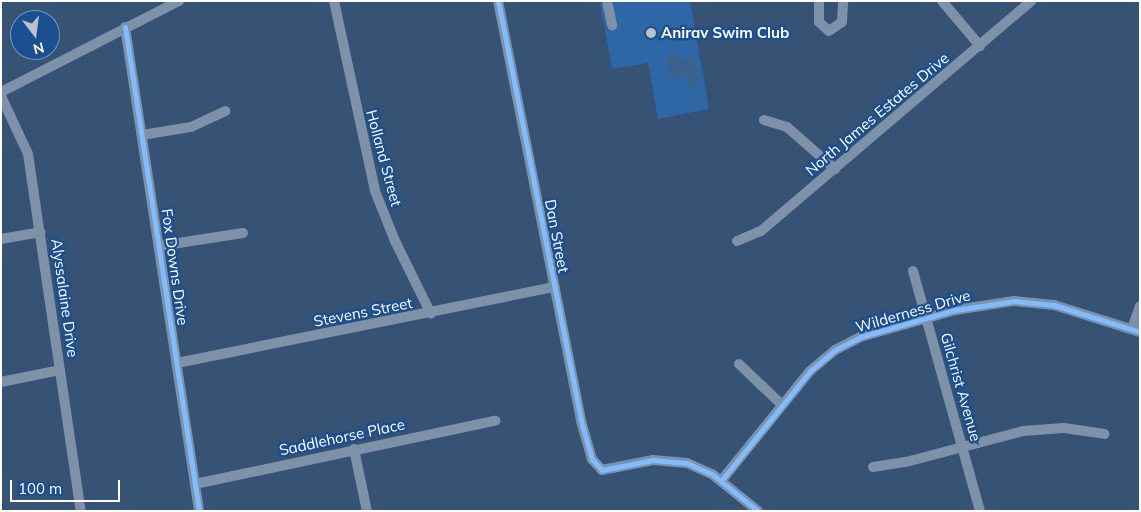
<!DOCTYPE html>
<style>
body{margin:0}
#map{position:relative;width:1141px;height:512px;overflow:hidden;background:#365274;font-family:Mulish,sans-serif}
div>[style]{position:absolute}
.green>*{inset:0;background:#2f66a5}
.water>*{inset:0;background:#3b618d}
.minor>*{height:10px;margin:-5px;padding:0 5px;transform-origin:5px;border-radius:5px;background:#7d92a8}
.cycleway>*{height:5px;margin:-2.5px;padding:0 2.5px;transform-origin:2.5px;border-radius:2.5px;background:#80bcff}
.dots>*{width:14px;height:14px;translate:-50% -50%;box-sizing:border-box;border:2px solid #1b4f8f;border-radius:50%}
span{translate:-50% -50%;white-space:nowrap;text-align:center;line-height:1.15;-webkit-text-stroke:4.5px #1b4f8f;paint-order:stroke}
.poi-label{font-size:15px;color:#fff;font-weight:700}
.left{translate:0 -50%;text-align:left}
.street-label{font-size:15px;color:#fff}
.frame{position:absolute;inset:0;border:2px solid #fff;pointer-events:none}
.north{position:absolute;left:10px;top:10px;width:50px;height:50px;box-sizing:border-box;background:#1b4f8f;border:1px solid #7695bc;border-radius:50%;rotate:165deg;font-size:14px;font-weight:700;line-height:20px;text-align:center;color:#fff}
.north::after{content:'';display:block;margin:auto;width:18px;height:22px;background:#b9c2ce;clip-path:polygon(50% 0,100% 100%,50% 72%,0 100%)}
.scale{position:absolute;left:10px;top:480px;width:110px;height:22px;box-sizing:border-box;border:2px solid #fff;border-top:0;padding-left:6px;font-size:15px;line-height:18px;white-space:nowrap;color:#fff;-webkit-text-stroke:4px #1b4f8f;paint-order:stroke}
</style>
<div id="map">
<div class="green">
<div style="clip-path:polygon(615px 1px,690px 1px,709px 109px,658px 119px,648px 63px,612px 69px,600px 4px)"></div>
</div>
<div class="water">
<div style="clip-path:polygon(677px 53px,678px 61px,695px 58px,699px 85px,688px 87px,686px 75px,670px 78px,666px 55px)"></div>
</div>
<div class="minor">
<div style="left:334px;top:1px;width:194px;rotate:77.8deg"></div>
<div style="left:375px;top:191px;width:54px;rotate:68.2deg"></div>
<div style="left:395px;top:241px;width:81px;rotate:63.7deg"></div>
<div style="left:498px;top:1px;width:428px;rotate:78.8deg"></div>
<div style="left:581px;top:421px;width:40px;rotate:74deg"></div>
<div style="left:592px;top:459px;width:15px;rotate:48deg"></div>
<div style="left:602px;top:470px;width:52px;rotate:-11.1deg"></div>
<div style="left:653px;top:460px;width:34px;rotate:5deg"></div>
<div style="left:687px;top:463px;width:27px;rotate:24deg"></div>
<div style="left:712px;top:474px;width:59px;rotate:38.8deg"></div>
<div style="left:607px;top:1px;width:25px;rotate:78deg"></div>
<div style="left:819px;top:1px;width:21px;rotate:90deg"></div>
<div style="left:819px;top:22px;width:13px;rotate:42deg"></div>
<div style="left:829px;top:31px;width:16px;rotate:-35deg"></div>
<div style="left:842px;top:22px;width:21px;rotate:-87deg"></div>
<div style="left:942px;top:1px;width:59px;rotate:49.8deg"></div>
<div style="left:125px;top:27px;width:490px;rotate:81.3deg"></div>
<div style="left:1px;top:92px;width:200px;rotate:-27.1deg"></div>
<div style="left:1px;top:96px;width:64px;rotate:65deg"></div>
<div style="left:28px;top:154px;width:361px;rotate:81.6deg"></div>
<div style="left:764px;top:120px;width:24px;rotate:17deg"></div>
<div style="left:787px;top:127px;width:64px;rotate:41.2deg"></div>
<div style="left:142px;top:135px;width:50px;rotate:-9.3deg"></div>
<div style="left:191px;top:127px;width:38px;rotate:-25deg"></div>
<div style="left:1px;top:239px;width:40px;rotate:-10deg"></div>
<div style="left:737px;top:241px;width:26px;rotate:-23deg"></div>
<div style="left:761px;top:231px;width:355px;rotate:-40.4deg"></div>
<div style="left:159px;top:246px;width:85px;rotate:-8.8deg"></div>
<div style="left:913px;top:271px;width:249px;rotate:74.4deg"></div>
<div style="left:1132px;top:329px;width:24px;rotate:-71deg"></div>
<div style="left:177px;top:363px;width:385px;rotate:-11.4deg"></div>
<div style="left:739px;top:364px;width:59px;rotate:43.6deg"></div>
<div style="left:1px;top:382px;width:60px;rotate:-11.5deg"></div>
<div style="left:354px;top:449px;width:63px;rotate:78.2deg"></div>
<div style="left:873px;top:467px;width:33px;rotate:-9deg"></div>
<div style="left:906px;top:462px;width:121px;rotate:-14.8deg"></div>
<div style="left:1023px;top:431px;width:41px;rotate:-4.2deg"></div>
<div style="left:1064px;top:428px;width:41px;rotate:8.3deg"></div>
<div style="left:721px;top:481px;width:141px;rotate:-51deg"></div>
<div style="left:810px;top:371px;width:33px;rotate:-40deg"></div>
<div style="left:835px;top:350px;width:28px;rotate:-27deg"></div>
<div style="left:860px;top:337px;width:99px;rotate:-15.9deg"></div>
<div style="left:955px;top:310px;width:60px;rotate:-8.7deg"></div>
<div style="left:1014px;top:301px;width:40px;rotate:5.7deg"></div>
<div style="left:1054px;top:305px;width:90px;rotate:17.4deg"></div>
<div style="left:195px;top:484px;width:307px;rotate:-11.9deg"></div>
</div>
<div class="cycleway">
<div style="left:498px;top:1px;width:428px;rotate:78.8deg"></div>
<div style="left:581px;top:421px;width:40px;rotate:74deg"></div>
<div style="left:592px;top:459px;width:15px;rotate:48deg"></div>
<div style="left:602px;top:470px;width:52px;rotate:-11.1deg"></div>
<div style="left:653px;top:460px;width:34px;rotate:5deg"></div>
<div style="left:687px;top:463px;width:27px;rotate:24deg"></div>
<div style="left:712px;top:474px;width:59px;rotate:38.8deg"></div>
<div style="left:125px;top:27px;width:490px;rotate:81.3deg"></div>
<div style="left:721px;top:481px;width:141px;rotate:-51deg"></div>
<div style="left:810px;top:371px;width:33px;rotate:-40deg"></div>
<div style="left:835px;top:350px;width:28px;rotate:-27deg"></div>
<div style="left:860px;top:337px;width:99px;rotate:-15.9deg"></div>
<div style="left:955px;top:310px;width:60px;rotate:-8.7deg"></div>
<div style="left:1014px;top:301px;width:40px;rotate:5.7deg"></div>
<div style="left:1054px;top:305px;width:90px;rotate:17.4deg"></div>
</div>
<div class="dots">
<div style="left:651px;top:33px;background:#b9c2ce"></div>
</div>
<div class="poi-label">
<span class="left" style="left:661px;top:33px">Anirav Swim Club</span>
</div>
<div class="street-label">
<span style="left:877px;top:114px;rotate:-40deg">North James Estates Drive</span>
<span style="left:384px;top:158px;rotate:75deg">Holland Street</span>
<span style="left:557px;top:236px;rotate:79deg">Dan Street</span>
<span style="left:175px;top:267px;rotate:82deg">Fox Downs Drive</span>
<span style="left:65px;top:298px;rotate:82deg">Alyssalaine Drive</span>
<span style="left:913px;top:311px;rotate:-16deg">Wilderness Drive</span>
<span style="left:363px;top:312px;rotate:-11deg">Stevens Street</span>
<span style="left:961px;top:387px;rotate:74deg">Gilchrist Avenue</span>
<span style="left:342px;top:437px;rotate:-12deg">Saddlehorse Place</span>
</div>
<div class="frame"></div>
<div class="north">N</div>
<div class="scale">100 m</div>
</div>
